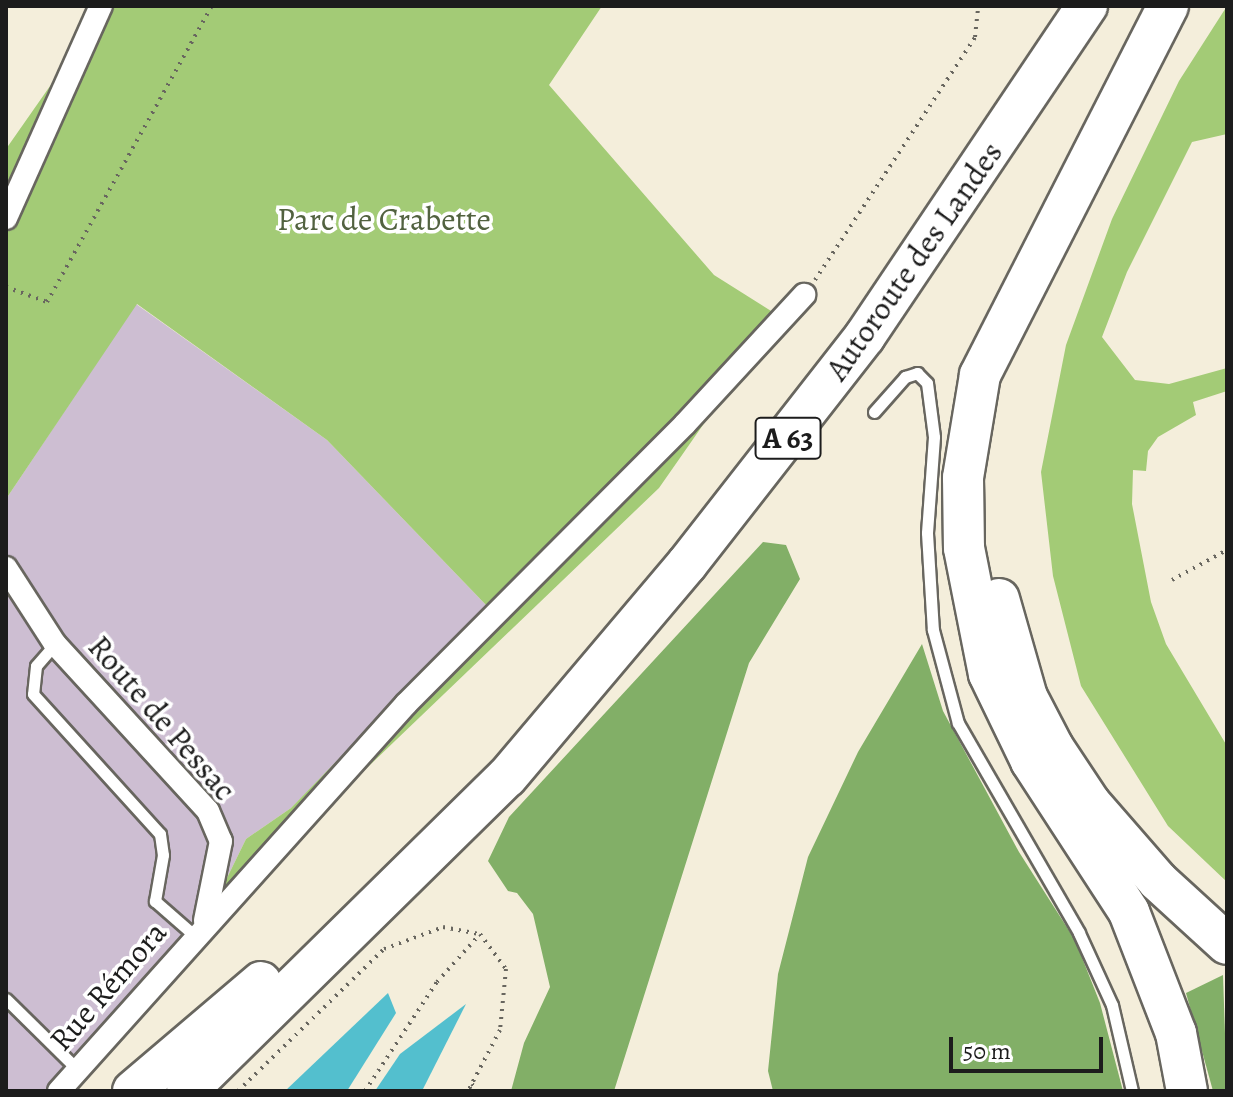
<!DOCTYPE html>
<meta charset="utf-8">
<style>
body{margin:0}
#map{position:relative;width:1233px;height:1097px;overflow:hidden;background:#f4eedb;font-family:Alegreya,serif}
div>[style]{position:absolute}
.industrial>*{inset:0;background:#cdbed2}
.green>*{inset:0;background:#a3cb76}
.forest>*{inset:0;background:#82af67}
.water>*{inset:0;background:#53bfce}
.path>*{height:4px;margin-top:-2px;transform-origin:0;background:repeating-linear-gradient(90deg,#68665f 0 2px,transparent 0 8px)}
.roads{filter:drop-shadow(2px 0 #68665f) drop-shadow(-2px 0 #68665f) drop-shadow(0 2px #68665f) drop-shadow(0 -2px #68665f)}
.service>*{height:11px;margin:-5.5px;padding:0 5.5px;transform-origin:5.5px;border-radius:5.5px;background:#fff}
.minor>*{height:22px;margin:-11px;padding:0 11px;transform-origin:11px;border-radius:11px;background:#fff}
.motorway>*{height:40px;margin:-20px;padding:0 20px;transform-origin:20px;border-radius:20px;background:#fff}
span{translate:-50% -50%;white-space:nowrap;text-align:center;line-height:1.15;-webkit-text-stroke:7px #fff;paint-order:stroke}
.shield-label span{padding:2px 6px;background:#fff;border:2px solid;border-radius:6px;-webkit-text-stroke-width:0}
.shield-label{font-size:30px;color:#1c1c1c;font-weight:700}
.park-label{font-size:32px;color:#526240}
.street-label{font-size:32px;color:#1c1c1c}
.frame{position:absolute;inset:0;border:8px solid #1c1c1c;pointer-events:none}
.scale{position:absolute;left:949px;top:1037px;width:154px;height:36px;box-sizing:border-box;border:4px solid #1c1c1c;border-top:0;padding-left:10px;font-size:24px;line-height:28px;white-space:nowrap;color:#1c1c1c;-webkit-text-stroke:6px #fff;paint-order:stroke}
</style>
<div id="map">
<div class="industrial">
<div style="clip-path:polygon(136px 304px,327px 440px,488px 607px,291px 808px,246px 839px,205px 923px,59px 1091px,6px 1091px,6px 499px)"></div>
</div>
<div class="green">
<div style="clip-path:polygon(106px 6px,602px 6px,549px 85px,714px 275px,779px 316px,659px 488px,205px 923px,246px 839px,291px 808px,487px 606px,327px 440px,137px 304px,6px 499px,6px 149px)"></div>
<div style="clip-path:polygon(1227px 6px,1227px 134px,1192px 142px,1127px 272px,1102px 337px,1135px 380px,1169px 384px,1227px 368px,1227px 391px,1193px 402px,1196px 415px,1158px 437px,1148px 451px,1146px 471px,1133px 470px,1132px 504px,1151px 602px,1166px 644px,1227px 746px,1227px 882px,1168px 826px,1081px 686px,1053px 576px,1041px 472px,1066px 345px,1112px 219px,1179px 81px)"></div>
</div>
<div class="forest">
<div style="clip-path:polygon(763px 542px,786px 545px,800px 579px,749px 663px,614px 1091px,511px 1091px,524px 1043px,550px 987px,533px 914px,517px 893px,508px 891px,488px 861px,509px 817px)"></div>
<div style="clip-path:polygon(922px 644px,943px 711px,1019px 852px,1075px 940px,1100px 1003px,1123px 1091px,773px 1091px,768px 1071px,778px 974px,808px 857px,858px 752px)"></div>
<div style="clip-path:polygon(1223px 975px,1227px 1091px,1213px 1091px,1186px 993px)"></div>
</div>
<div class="water">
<div style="clip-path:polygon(388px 993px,396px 1013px,347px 1091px,285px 1091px)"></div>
<div style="clip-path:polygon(466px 1004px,422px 1091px,375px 1091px,400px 1054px)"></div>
</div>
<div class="path">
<div style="left:1226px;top:245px;width:1px"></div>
<div style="left:815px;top:280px;width:291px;rotate:-56.6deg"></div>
<div style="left:975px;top:37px;width:31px;rotate:-84deg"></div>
<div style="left:6px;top:287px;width:44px;rotate:20.1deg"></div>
<div style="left:47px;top:302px;width:339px;rotate:-60.9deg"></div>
<div style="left:1172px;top:580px;width:63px;rotate:-28.6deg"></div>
<div style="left:472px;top:1084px;width:9px;rotate:49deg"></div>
<div style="left:238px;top:1091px;width:204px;rotate:-44.2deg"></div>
<div style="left:384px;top:949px;width:63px;rotate:-20.4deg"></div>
<div style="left:443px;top:927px;width:38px;rotate:11deg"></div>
<div style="left:480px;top:934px;width:44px;rotate:53.4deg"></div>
<div style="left:506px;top:969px;width:61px;rotate:95.6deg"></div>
<div style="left:500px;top:1030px;width:69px;rotate:117.7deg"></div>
<div style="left:365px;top:1091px;width:131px;rotate:-56.6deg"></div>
<div style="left:437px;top:982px;width:64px;rotate:-48.1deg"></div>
</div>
<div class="roads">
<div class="service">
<div style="left:874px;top:412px;width:47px;rotate:-48.5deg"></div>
<div style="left:905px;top:377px;width:13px;rotate:-18deg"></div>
<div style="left:917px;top:373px;width:14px;rotate:45deg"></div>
<div style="left:927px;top:383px;width:54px;rotate:82.6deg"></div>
<div style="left:934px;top:437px;width:96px;rotate:94.2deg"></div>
<div style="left:927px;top:533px;width:97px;rotate:86.5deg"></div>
<div style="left:933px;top:630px;width:96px;rotate:75deg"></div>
<div style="left:958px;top:723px;width:242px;rotate:60deg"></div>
<div style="left:1079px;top:933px;width:79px;rotate:65.4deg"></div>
<div style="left:1112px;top:1005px;width:88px;rotate:76.9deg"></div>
<div style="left:55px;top:644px;width:29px;rotate:131deg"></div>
<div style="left:36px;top:666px;width:28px;rotate:96deg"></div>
<div style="left:33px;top:694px;width:189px;rotate:47.8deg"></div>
<div style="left:160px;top:834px;width:21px;rotate:82deg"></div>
<div style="left:163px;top:855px;width:47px;rotate:99.9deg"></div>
<div style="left:155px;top:901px;width:52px;rotate:41.1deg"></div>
<div style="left:6px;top:999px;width:101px;rotate:44.6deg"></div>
</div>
<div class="minor">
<div style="left:6px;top:218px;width:232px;rotate:-65.9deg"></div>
<div style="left:6px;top:568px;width:90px;rotate:57.2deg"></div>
<div style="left:55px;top:644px;width:226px;rotate:47.5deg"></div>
<div style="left:208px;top:811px;width:33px;rotate:67deg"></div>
<div style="left:221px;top:841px;width:81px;rotate:101.4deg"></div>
<div style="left:59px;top:1091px;width:520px;rotate:-48.12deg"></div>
<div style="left:406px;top:704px;width:395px;rotate:-45.1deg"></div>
<div style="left:685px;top:424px;width:176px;rotate:-47.3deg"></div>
</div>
<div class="motorway">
<div style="left:1168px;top:6px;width:414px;rotate:117deg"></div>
<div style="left:980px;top:375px;width:104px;rotate:99.4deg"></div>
<div style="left:963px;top:478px;width:70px;rotate:89.2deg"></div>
<div style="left:964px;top:548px;width:128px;rotate:78.8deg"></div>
<div style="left:989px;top:674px;width:97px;rotate:64.2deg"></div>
<div style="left:1031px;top:761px;width:180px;rotate:57deg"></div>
<div style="left:1129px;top:912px;width:130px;rotate:68.8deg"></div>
<div style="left:1176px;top:1033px;width:59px;rotate:79.3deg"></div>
<div style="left:999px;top:599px;width:102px;rotate:74.1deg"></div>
<div style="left:1027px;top:697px;width:56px;rotate:62.5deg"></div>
<div style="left:1053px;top:747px;width:67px;rotate:56.5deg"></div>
<div style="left:1090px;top:803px;width:103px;rotate:48.9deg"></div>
<div style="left:1158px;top:881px;width:93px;rotate:42.4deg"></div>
<div style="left:133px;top:1091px;width:168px;rotate:-40.4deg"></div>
<div style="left:187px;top:1091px;width:448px;rotate:-44.5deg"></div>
<div style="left:507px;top:777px;width:279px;rotate:-49.8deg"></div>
<div style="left:687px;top:564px;width:289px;rotate:-52deg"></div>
<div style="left:865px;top:336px;width:398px;rotate:-56.1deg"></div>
</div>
</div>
<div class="shield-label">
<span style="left:788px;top:438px">A 63</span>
</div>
<div class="park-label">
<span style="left:384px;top:219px">Parc de Crabette</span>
</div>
<div class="street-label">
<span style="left:914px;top:261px;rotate:-55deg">Autoroute des Landes</span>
<span style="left:162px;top:718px;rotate:49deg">Route de Pessac</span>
<span style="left:108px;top:986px;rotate:-49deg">Rue Rémora</span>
</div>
<div class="frame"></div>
<div class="scale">50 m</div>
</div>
